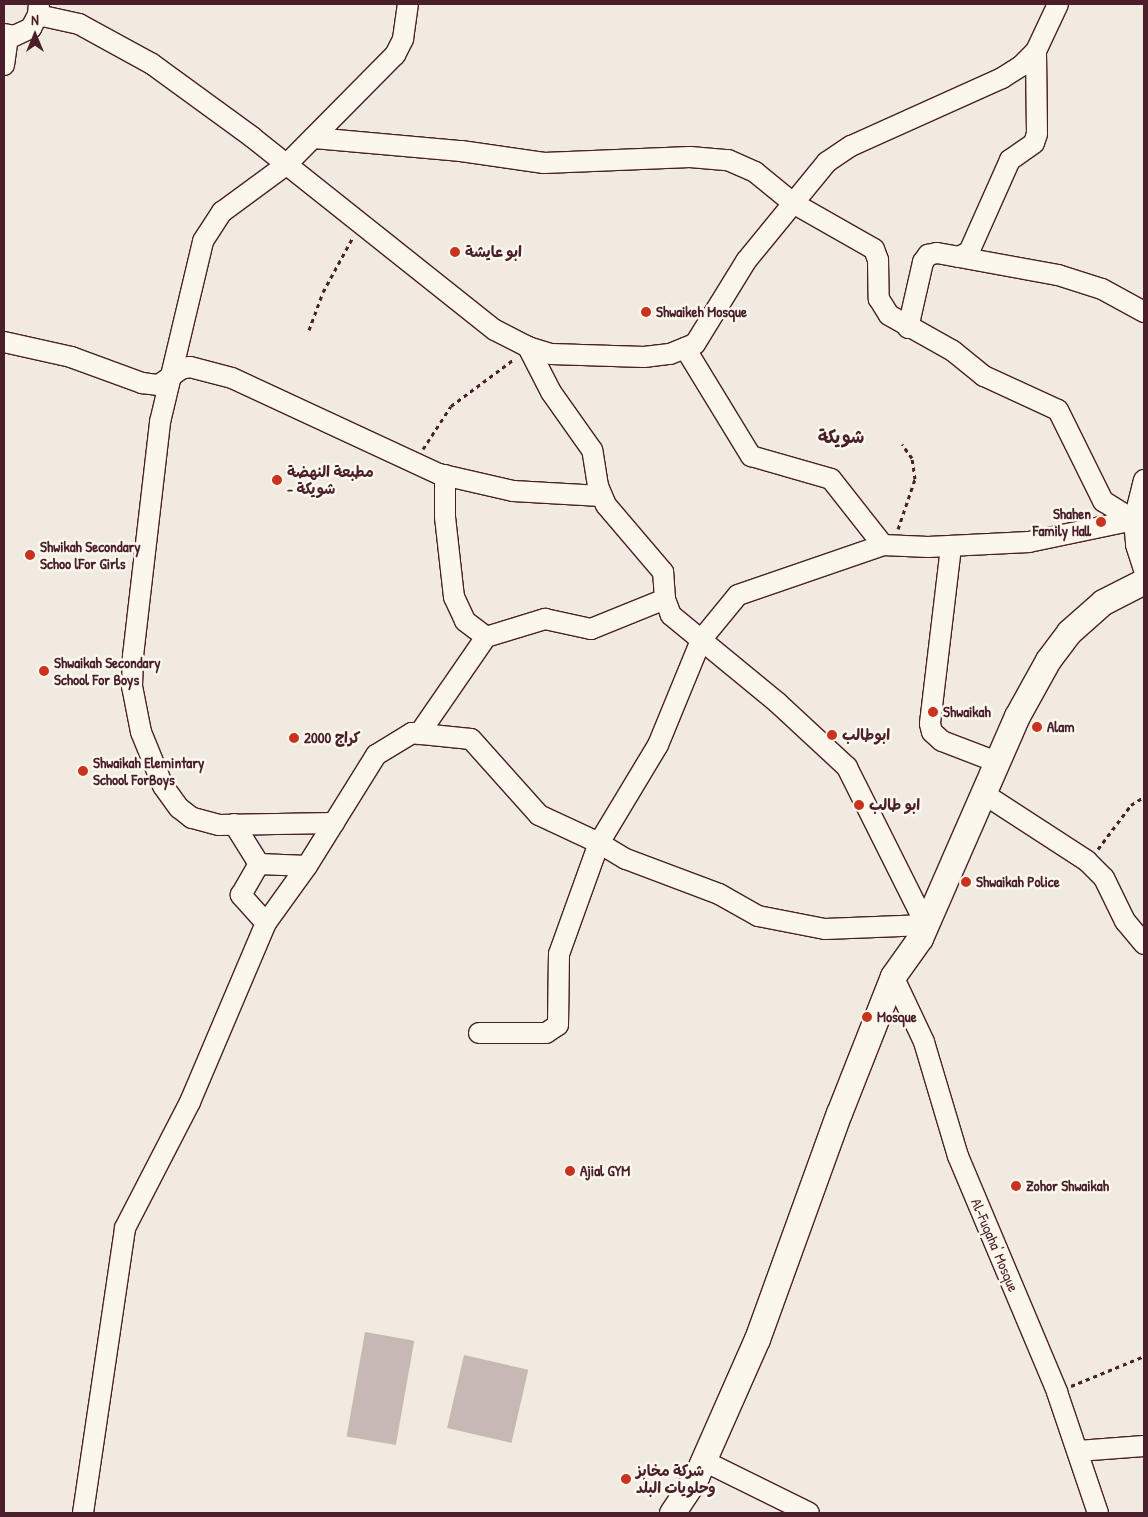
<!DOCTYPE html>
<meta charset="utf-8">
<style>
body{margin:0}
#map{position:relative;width:1148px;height:1517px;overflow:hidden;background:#f0eae0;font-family:"Patrick Hand","Playpen Sans Arabic",sans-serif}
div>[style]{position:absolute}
.building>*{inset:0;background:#c8b8b3;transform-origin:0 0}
.path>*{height:3px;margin-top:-1.5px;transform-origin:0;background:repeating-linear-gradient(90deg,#4a1f2b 0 4px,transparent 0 8px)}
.roads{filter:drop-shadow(1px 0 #4a1f2b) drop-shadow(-1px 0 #4a1f2b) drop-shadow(0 1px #4a1f2b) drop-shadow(0 -1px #4a1f2b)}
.minor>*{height:20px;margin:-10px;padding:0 10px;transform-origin:10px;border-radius:10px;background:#fbf7ec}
.major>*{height:25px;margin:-12.5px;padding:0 12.5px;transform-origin:12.5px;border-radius:12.5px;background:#fbf7ec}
.dots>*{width:14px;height:14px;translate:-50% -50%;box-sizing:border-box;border:2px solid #fbf7ec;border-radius:50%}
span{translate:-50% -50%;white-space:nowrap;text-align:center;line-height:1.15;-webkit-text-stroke:5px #fbf7ec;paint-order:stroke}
.poi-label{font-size:15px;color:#4a1f2b;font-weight:700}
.left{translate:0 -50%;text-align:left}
.right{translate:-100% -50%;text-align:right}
.street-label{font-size:15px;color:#4a1f2b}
.quarter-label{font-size:18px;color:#4a1f2b;font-weight:700}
.frame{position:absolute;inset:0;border:5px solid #4a1f2b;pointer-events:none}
.north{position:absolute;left:10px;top:10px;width:50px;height:50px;-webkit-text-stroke:4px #fbf7ec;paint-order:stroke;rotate:0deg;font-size:14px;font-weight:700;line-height:20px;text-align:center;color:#4a1f2b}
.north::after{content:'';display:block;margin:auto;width:18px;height:22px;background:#4a1f2b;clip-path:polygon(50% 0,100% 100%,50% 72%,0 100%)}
</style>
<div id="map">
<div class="building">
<div style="left:365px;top:1332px;width:50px;height:106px;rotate:10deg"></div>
<div style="left:464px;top:1355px;width:66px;height:75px;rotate:13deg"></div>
</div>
<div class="path">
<div style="left:309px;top:330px;width:40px;rotate:-69.8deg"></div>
<div style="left:323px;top:292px;width:63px;rotate:-61.4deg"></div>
<div style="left:423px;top:449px;width:51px;rotate:-56.9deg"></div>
<div style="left:451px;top:406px;width:79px;rotate:-36.7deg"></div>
<div style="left:898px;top:529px;width:53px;rotate:-71.2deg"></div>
<div style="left:915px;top:479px;width:21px;rotate:-98deg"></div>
<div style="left:912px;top:458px;width:17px;rotate:-126deg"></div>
<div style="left:1098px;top:849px;width:55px;rotate:-53.1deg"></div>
<div style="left:1131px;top:805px;width:15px;rotate:-32deg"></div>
<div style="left:1071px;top:1386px;width:79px;rotate:-22.3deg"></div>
</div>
<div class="roads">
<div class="minor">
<div style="left:38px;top:15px;width:42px;rotate:12.4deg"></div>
<div style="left:79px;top:24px;width:83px;rotate:28.7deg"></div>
<div style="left:152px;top:64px;width:124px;rotate:36.1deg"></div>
<div style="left:252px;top:137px;width:310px;rotate:38.5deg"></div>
<div style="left:495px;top:330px;width:37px;rotate:27deg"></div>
<div style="left:528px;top:347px;width:24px;rotate:17deg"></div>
<div style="left:551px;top:354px;width:93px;rotate:1.8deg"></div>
<div style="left:644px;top:357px;width:26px;rotate:-7deg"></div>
<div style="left:670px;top:354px;width:27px;rotate:-22deg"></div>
<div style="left:695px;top:344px;width:97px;rotate:-58.4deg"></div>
<div style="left:746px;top:261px;width:128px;rotate:-50.7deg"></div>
<div style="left:827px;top:162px;width:29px;rotate:-34deg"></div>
<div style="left:851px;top:146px;width:166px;rotate:-24.2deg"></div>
<div style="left:1002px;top:78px;width:22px;rotate:-32deg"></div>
<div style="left:1021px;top:66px;width:21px;rotate:-45deg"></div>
<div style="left:1036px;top:51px;width:52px;rotate:-64.9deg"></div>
<div style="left:4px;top:34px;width:10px;rotate:11deg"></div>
<div style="left:14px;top:36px;width:19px;rotate:-25deg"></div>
<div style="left:31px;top:28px;width:15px;rotate:-62deg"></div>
<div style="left:38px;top:15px;width:11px;rotate:-85deg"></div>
<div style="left:4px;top:65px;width:30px;rotate:-82deg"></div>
<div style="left:314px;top:138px;width:148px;rotate:5.1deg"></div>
<div style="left:461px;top:151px;width:84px;rotate:8.2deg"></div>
<div style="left:544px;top:163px;width:146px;rotate:-2.4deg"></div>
<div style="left:690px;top:157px;width:38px;rotate:5deg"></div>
<div style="left:728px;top:160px;width:30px;rotate:24deg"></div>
<div style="left:755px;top:172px;width:49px;rotate:39.2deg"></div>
<div style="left:793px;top:203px;width:93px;rotate:29.6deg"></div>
<div style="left:874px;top:249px;width:12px;rotate:70deg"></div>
<div style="left:878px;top:260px;width:39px;rotate:89deg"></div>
<div style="left:879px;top:299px;width:19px;rotate:58deg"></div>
<div style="left:889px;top:315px;width:73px;rotate:29.4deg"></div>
<div style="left:953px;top:351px;width:40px;rotate:39deg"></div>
<div style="left:984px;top:376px;width:81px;rotate:24.7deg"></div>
<div style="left:1058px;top:410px;width:102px;rotate:63.7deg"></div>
<div style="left:1103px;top:501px;width:36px;rotate:32deg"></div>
<div style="left:959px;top:257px;width:101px;rotate:10.3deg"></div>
<div style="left:1058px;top:275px;width:46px;rotate:17.7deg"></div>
<div style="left:1102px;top:289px;width:48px;rotate:28.7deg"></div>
<div style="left:908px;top:328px;width:68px;rotate:-77.2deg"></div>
<div style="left:923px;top:262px;width:9px;rotate:-54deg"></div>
<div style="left:928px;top:255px;width:9px;rotate:-13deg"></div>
<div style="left:937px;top:253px;width:22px;rotate:10deg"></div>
<div style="left:959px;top:257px;width:11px;rotate:-27deg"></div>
<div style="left:969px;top:252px;width:101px;rotate:-66deg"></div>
<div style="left:1010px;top:160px;width:29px;rotate:-35deg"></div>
<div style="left:1034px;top:143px;width:9px;rotate:-72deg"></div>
<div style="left:1037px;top:134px;width:83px;rotate:-90.7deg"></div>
<div style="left:4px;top:342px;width:69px;rotate:12.6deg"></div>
<div style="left:71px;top:357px;width:76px;rotate:20.1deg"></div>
<div style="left:142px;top:383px;width:17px;rotate:7deg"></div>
<div style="left:159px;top:385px;width:27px;rotate:-36deg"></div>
<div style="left:181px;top:369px;width:9px;rotate:-13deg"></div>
<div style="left:190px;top:367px;width:43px;rotate:14.7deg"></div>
<div style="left:232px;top:378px;width:228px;rotate:24.9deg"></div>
<div style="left:439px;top:474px;width:76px;rotate:12.9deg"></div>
<div style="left:513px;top:491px;width:88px;rotate:3.3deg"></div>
<div style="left:685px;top:348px;width:127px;rotate:58.6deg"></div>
<div style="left:751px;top:456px;width:83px;rotate:16deg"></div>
<div style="left:831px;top:479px;width:84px;rotate:51.8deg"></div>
<div style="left:445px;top:475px;width:42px;rotate:90deg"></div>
<div style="left:445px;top:517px;width:81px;rotate:83.6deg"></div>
<div style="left:454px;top:597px;width:26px;rotate:65deg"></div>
<div style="left:465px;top:621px;width:26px;rotate:37deg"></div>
<div style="left:486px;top:637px;width:62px;rotate:-17deg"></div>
<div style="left:545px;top:619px;width:47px;rotate:12.3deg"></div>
<div style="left:591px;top:629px;width:80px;rotate:-22.1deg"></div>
<div style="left:1144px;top:480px;width:41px;rotate:104deg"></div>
<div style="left:1134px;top:520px;width:25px;rotate:85deg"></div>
<div style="left:1136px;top:545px;width:26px;rotate:72deg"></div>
<div style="left:951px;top:547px;width:178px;rotate:96.8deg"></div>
<div style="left:930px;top:724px;width:8px;rotate:76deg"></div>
<div style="left:932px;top:732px;width:13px;rotate:42deg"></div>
<div style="left:942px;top:741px;width:59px;rotate:20.9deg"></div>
<div style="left:419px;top:734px;width:118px;rotate:-55.4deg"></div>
<div style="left:984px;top:794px;width:123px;rotate:33deg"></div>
<div style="left:1087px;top:861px;width:24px;rotate:45deg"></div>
<div style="left:1104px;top:878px;width:48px;rotate:64deg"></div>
<div style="left:1125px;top:921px;width:30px;rotate:50deg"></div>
<div style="left:334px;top:823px;width:115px;rotate:179deg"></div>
<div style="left:219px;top:825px;width:28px;rotate:-165deg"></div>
<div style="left:192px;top:818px;width:16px;rotate:-142deg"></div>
<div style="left:179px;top:808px;width:27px;rotate:-126deg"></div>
<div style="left:163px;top:786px;width:58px;rotate:-112.2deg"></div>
<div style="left:141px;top:732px;width:47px;rotate:-101.1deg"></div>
<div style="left:132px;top:686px;width:30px;rotate:-88deg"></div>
<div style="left:133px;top:656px;width:236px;rotate:-83.4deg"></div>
<div style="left:160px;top:422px;width:186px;rotate:-76.6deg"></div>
<div style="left:203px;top:241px;width:35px;rotate:-57deg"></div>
<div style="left:222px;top:212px;width:79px;rotate:-36.3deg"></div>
<div style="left:286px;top:165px;width:155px;rotate:-45.3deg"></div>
<div style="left:395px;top:55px;width:18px;rotate:-63deg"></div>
<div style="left:403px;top:39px;width:35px;rotate:-82deg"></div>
<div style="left:234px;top:824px;width:47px;rotate:58deg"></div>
<div style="left:266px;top:923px;width:38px;rotate:-132deg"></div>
<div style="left:241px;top:895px;width:36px;rotate:-60deg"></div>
<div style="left:259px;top:864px;width:48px;rotate:2.4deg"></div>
<div style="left:893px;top:976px;width:73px;rotate:64.8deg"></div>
<div style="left:924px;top:1042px;width:119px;rotate:73.4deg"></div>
<div style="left:958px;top:1156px;width:256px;rotate:67.2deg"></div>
<div style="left:1057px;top:1392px;width:128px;rotate:71.3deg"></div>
<div style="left:479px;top:1033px;width:67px"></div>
<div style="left:546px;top:1033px;width:14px;rotate:-34deg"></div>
<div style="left:558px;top:1025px;width:71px;rotate:-89.2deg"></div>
<div style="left:559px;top:954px;width:118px;rotate:-70.2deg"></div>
<div style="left:599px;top:843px;width:114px;rotate:-59deg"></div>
<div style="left:658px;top:745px;width:113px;rotate:-67.7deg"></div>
<div style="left:701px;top:640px;width:58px;rotate:-50.6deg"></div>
<div style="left:738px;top:595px;width:153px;rotate:-19deg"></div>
<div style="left:883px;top:545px;width:45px;rotate:2.5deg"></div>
<div style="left:928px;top:547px;width:101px;rotate:-2.8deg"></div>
<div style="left:1029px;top:542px;width:107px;rotate:-11.8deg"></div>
<div style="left:1078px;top:1451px;width:66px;rotate:-4.3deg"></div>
<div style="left:704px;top:1461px;width:117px;rotate:26.3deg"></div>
<div style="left:83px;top:1513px;width:288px;rotate:-81.6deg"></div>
<div style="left:125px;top:1228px;width:142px;rotate:-62.7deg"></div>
<div style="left:190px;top:1102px;width:194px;rotate:-67deg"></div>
<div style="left:266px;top:923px;width:70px;rotate:-54.3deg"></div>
<div style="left:307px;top:866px;width:131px;rotate:-58.1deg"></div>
<div style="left:376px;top:755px;width:42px;rotate:-31.4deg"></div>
<div style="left:412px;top:733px;width:59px;rotate:5.8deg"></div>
<div style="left:471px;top:739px;width:102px;rotate:48.2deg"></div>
<div style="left:539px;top:815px;width:66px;rotate:25deg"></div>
<div style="left:599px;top:843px;width:31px;rotate:31deg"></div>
<div style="left:626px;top:859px;width:99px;rotate:20.6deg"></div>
<div style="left:719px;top:894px;width:45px;rotate:29.4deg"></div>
<div style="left:758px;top:916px;width:68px;rotate:11deg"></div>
<div style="left:825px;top:929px;width:101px;rotate:-2.3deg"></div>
<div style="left:926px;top:925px;width:177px;rotate:-116.6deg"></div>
<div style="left:847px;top:767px;width:94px;rotate:-137.2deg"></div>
<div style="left:778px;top:703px;width:139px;rotate:-140.6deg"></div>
<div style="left:671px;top:615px;width:17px;rotate:-111deg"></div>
<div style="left:665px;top:599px;width:27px;rotate:-94deg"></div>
<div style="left:663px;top:572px;width:88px;rotate:-130.4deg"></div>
<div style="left:606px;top:505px;width:21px;rotate:-113deg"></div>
<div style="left:598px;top:486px;width:36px;rotate:-99deg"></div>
<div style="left:592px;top:450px;width:71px;rotate:-125.3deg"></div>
<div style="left:551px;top:392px;width:51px;rotate:-117.1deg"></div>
</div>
<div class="major">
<div style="left:672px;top:1513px;width:43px;rotate:-56.3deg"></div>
<div style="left:696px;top:1477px;width:151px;rotate:-66.2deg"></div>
<div style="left:757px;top:1339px;width:240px;rotate:-70.1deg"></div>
<div style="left:839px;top:1113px;width:147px;rotate:-68.5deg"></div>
<div style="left:893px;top:976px;width:47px;rotate:-54.6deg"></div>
<div style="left:920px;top:938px;width:242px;rotate:-66.4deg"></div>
<div style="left:1017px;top:716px;width:64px;rotate:-61deg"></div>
<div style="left:1048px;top:660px;width:35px;rotate:-53deg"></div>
<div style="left:1069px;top:632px;width:45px;rotate:-41.4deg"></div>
<div style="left:1103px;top:602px;width:46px;rotate:-27.1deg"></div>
</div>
</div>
<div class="dots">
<div style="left:455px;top:252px;background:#c8321e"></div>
<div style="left:646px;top:312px;background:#c8321e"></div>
<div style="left:277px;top:480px;background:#c8321e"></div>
<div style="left:1101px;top:522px;background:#c8321e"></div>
<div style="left:30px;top:555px;background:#c8321e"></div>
<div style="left:44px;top:671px;background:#c8321e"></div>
<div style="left:933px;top:712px;background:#c8321e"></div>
<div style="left:1037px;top:727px;background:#c8321e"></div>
<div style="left:832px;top:735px;background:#c8321e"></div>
<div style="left:294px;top:738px;background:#c8321e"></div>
<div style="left:83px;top:771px;background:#c8321e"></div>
<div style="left:859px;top:805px;background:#c8321e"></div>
<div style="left:966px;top:882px;background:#c8321e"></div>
<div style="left:867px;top:1017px;background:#c8321e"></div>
<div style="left:570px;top:1171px;background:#c8321e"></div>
<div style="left:1016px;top:1186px;background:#c8321e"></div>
<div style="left:626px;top:1479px;background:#c8321e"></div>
</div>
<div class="poi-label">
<span class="left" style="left:465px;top:252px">ابو عايشة</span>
<span class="left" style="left:656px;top:312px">Shwaikeh Mosque</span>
<span class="left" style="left:287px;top:480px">مطبعة النهضة<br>- شويكة</span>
<span class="right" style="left:1091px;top:522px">Shahen<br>Family Hall</span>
<span class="left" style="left:40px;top:555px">Shwikah Secondary<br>Schoo lFor Girls</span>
<span class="left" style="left:54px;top:671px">Shwaikah Secondary<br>School For Boys</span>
<span class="left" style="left:943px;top:712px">Shwaikah</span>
<span class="left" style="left:1047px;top:727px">Alam</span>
<span class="left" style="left:842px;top:735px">ابوطالب</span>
<span class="left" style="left:304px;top:738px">كراج 2000</span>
<span class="left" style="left:93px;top:771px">Shwaikah Elemintary<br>School ForBoys</span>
<span class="left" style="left:869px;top:805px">ابو طالب</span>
<span class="left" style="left:976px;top:882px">Shwaikah Police</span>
<span class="left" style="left:877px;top:1017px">Mosque</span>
<span class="left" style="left:580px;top:1171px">Ajial GYM</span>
<span class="left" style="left:1026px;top:1186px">Zohor Shwaikah</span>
<span class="left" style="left:636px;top:1479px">شركة مخابز<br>وحلويات البلد</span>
</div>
<div class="street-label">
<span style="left:995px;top:1245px;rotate:67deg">Al-Fuqaha' Mosque</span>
</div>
<div class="quarter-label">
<span style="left:841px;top:437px">شويكة</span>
</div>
<div class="frame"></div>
<div class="north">N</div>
</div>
